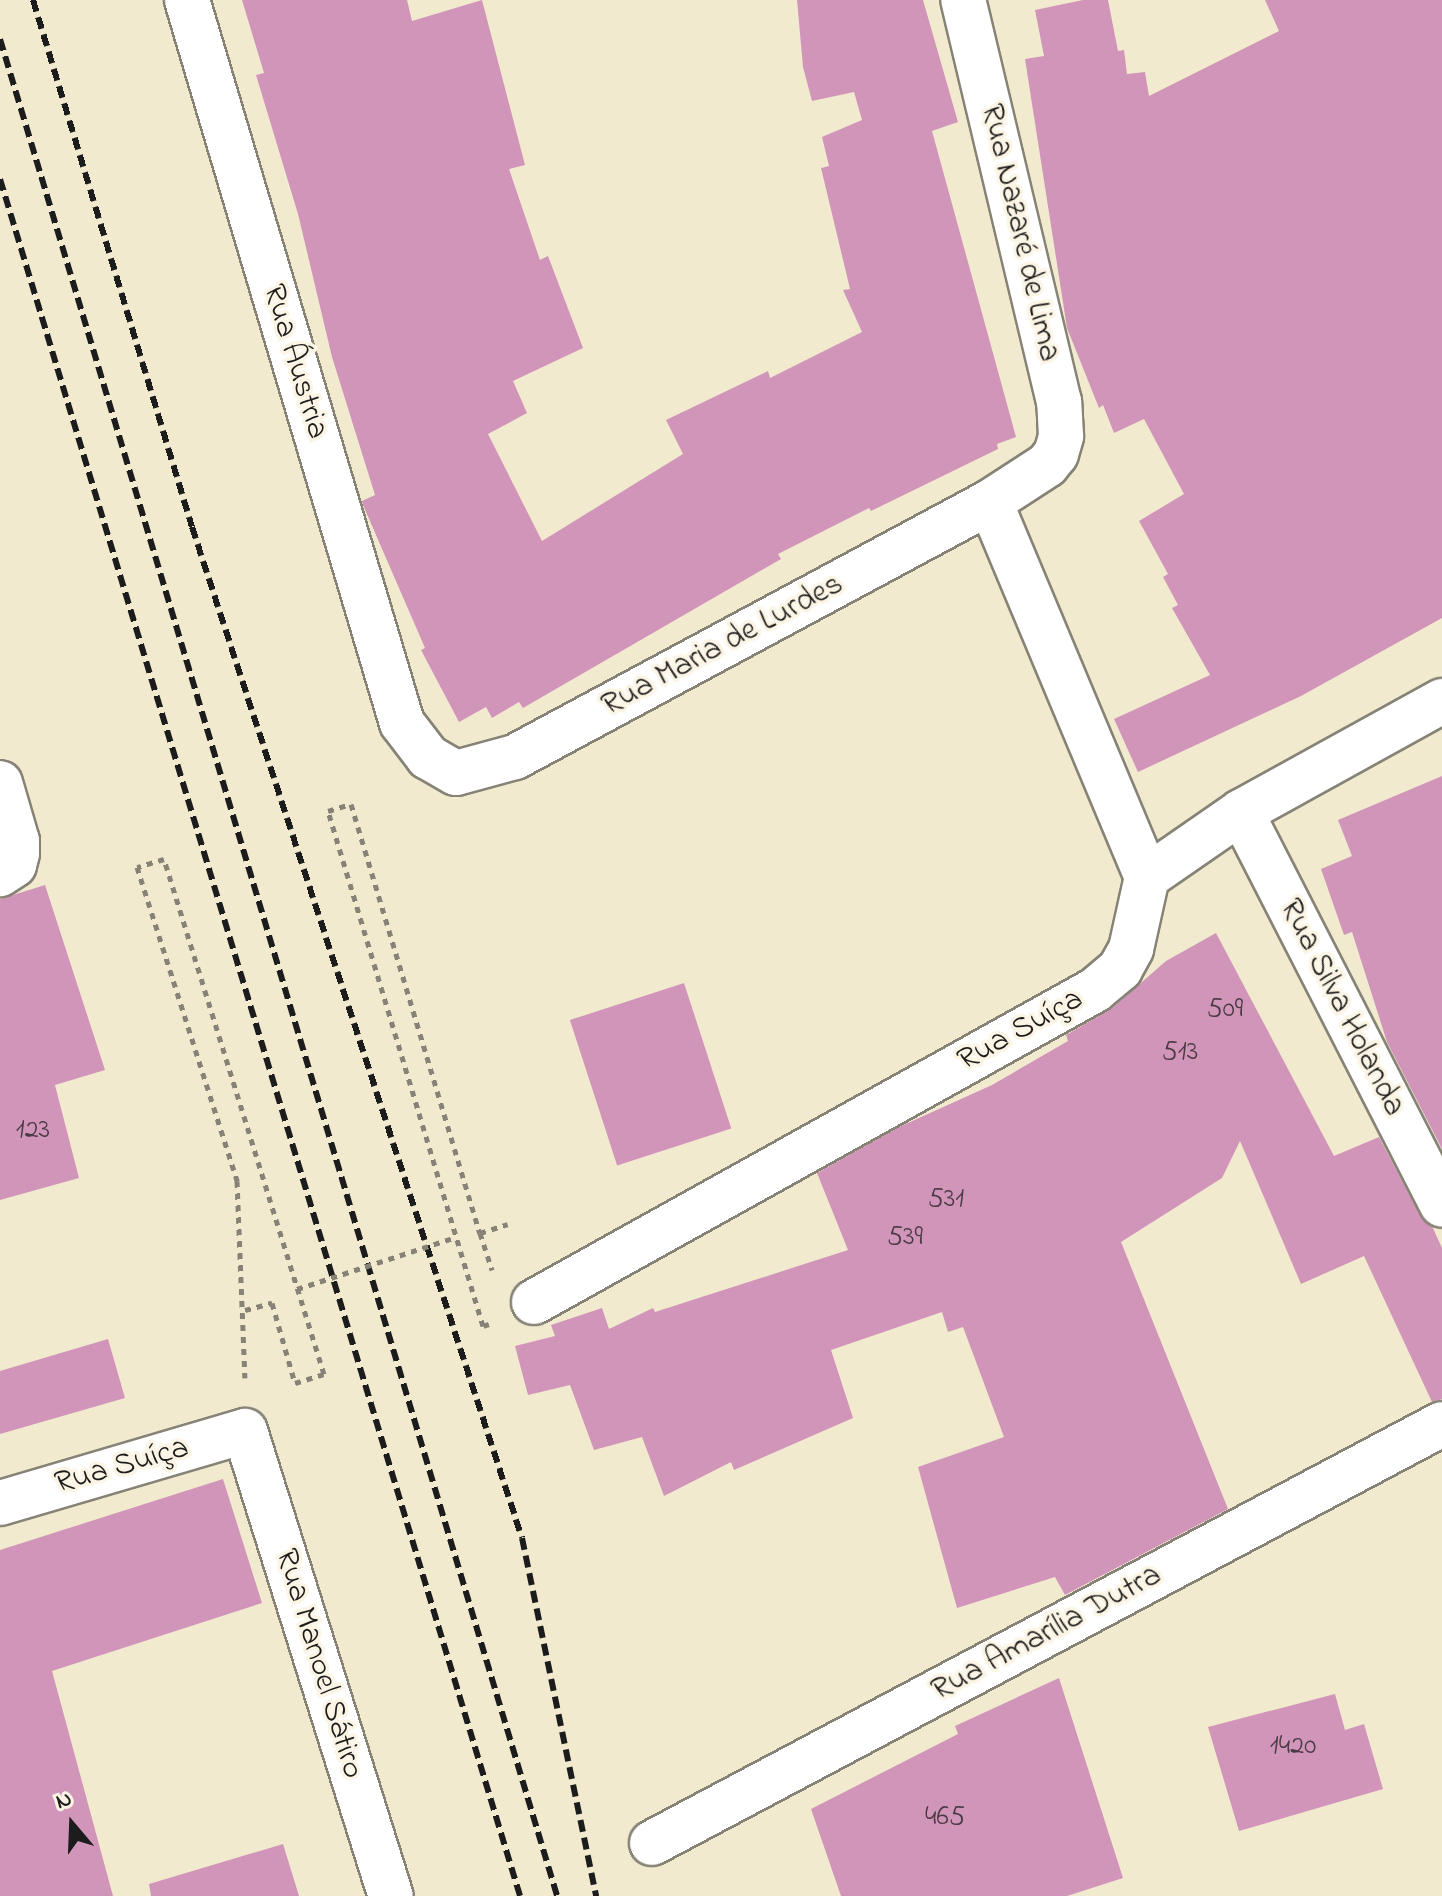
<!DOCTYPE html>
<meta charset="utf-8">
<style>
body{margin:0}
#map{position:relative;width:1442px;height:1896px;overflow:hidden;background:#f1eacf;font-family:"Indie Flower",sans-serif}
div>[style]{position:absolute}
.building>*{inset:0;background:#d295ba;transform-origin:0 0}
.path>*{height:5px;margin-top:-2.5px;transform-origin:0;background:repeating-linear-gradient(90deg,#868376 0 6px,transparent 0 12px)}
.roads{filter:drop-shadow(2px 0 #868376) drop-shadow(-2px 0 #868376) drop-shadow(0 2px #868376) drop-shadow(0 -2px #868376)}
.minor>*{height:44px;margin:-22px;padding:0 22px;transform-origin:22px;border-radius:22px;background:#fff}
.rail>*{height:6px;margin-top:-3px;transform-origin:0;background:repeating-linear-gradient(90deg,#1c1c1c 0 12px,transparent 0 18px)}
.path-bridge>*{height:5px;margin-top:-2.5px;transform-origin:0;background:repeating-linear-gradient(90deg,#868376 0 6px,transparent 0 12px)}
span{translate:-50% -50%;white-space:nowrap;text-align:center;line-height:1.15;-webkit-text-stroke:7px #fcf5e5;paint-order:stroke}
.number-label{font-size:28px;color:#4a3a44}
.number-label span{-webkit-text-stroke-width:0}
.street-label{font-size:32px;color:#1c1c1c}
.north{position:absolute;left:32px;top:1784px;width:80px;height:80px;-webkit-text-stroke:6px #fcf5e5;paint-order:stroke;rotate:341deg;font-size:22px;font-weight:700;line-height:32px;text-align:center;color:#1c1c1c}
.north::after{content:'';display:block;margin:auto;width:28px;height:36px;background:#1c1c1c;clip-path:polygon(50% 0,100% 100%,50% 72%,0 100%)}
</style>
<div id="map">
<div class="building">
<div style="clip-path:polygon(242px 0,407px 0,412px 21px,482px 0,525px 165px,509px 169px,540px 260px,548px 256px,583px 348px,513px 381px,527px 413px,488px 434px,542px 541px,683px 454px,666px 420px,768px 371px,770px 378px,862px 332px,843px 290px,850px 289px,821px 168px,829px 166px,822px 137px,862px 120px,854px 92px,812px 101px,803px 67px,797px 0,923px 0,958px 122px,932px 131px,1016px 437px,997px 444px,998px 449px,871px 511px,869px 508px,778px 554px,781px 559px,523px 708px,519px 702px,492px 718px,486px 707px,459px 722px,421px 650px,425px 648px,363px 505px,362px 501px,375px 495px,332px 357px,298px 214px,256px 75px,264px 73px)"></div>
<div style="clip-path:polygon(1083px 0,1108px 0,1118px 51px,1124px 50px,1127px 74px,1145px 72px,1149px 96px,1279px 31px,1265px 0,1442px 0,1442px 618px,1301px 696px,1138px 772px,1114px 719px,1210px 675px,1172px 608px,1178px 605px,1163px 577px,1168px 574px,1139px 521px,1184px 494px,1144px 419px,1114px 433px,1103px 405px,1099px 408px,1067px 328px,1025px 59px,1044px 56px,1035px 10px)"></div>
<div style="clip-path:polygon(1442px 776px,1442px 1149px,1387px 1042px,1352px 932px,1344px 935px,1321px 869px,1352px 856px,1338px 820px)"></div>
<div style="clip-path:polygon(45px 885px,105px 1070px,55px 1085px,79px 1178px,0 1200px,0 899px)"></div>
<div style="clip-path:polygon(1216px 933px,1334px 1156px,1379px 1137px,1420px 1215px,1432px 1226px,1442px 1248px,1442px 1399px,1432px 1402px,1364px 1256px,1301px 1284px,1240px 1141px,1222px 1178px,1121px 1242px,1228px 1509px,1065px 1595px,1055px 1577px,957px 1608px,918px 1467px,1004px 1437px,963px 1327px,948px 1332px,942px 1312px,831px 1350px,853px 1418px,734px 1470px,731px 1462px,664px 1496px,642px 1437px,594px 1450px,570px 1385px,528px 1395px,515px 1346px,555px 1336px,551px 1325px,602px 1308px,609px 1329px,653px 1308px,655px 1312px,848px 1250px,817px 1173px,899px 1127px,992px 1085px,1068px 1041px,1066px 1035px,1111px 1009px,1166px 961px)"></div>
<div style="left:684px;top:983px;width:153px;height:120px;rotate:72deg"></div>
<div style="clip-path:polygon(108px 1339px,125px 1398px,0 1434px,0 1371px)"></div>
<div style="clip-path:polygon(223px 1479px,262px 1603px,52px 1671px,113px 1896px,0 1896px,0 1550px)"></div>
<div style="clip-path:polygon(1059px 1678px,1123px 1878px,1067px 1896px,841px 1896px,811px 1809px,958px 1734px,955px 1726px)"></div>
<div style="clip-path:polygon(1335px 1694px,1345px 1730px,1364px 1724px,1383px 1789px,1239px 1831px,1208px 1727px)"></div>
<div style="clip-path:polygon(283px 1844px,299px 1896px,151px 1896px,149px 1884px)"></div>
</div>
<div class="path">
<div style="left:480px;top:1233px;width:39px;rotate:72deg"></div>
<div style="left:245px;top:1310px;width:28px;rotate:-15deg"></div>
<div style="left:272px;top:1303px;width:83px;rotate:74deg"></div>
<div style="left:295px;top:1383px;width:30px;rotate:-17deg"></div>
<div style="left:324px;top:1374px;width:539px;rotate:-107.26deg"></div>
<div style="left:164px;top:859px;width:28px;rotate:163deg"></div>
<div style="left:137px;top:867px;width:330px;rotate:72.3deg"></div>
<div style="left:237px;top:1181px;width:197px;rotate:87.7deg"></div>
<div style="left:489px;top:1324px;width:6px;rotate:162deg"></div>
<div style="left:483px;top:1326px;width:538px;rotate:-106.75deg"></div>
<div style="left:328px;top:811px;width:24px;rotate:-17deg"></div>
<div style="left:351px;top:804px;width:448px;rotate:73.3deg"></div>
<div style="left:480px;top:1233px;width:29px;rotate:-18deg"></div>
</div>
<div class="roads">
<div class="minor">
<div style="left:187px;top:0;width:754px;rotate:73.44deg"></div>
<div style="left:402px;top:723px;width:43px;rotate:52.6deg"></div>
<div style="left:428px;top:757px;width:32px;rotate:30deg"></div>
<div style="left:456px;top:773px;width:61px;rotate:-15.2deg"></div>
<div style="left:515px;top:757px;width:539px;rotate:-28.23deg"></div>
<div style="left:990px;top:502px;width:68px;rotate:-33deg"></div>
<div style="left:1047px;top:465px;width:14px;rotate:-51deg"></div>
<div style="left:1056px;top:454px;width:19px;rotate:-74deg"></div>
<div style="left:1061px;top:436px;width:34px;rotate:-93deg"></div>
<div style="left:1059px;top:402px;width:413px;rotate:-103.4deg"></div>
<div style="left:990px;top:502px;width:407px;rotate:67.3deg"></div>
<div style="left:0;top:783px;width:60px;rotate:73.7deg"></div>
<div style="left:17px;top:841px;width:12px;rotate:90deg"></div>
<div style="left:17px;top:853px;width:12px;rotate:104deg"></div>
<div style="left:14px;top:865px;width:17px;rotate:147deg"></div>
<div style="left:1241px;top:812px;width:441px;rotate:62.9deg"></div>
<div style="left:534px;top:1302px;width:642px;rotate:-29.08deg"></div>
<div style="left:1095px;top:990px;width:33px;rotate:-40deg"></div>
<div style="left:1120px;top:969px;width:23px;rotate:-61deg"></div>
<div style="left:1131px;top:949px;width:74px;rotate:-77.5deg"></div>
<div style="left:1147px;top:877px;width:114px;rotate:-34.7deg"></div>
<div style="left:1241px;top:812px;width:230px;rotate:-28.9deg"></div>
<div style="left:0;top:1503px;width:255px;rotate:-16.4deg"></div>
<div style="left:245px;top:1431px;width:487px;rotate:72.6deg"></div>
<div style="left:652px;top:1843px;width:894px;rotate:-27.94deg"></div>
</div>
</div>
<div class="rail">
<div style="left:33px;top:0;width:550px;rotate:73.21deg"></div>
<div style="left:192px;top:527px;width:1063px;rotate:71.92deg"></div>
<div style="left:522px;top:1538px;width:366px;rotate:78.3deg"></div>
<div style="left:0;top:39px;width:1939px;rotate:73.3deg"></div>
<div style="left:0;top:179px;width:1794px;rotate:73.15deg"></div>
</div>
<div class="path-bridge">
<div style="left:297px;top:1289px;width:167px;rotate:-18.1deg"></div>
</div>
<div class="number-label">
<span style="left:1225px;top:1010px">509</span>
<span style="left:1180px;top:1053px">513</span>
<span style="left:33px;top:1131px">123</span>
<span style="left:946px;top:1200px">531</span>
<span style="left:905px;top:1238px">539</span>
<span style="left:1293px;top:1747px">1420</span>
<span style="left:945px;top:1818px">465</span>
</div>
<div class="street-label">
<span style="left:1019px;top:233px;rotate:77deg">Rua Nazaré de Lima</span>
<span style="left:294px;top:362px;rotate:73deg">Rua Áustria</span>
<span style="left:723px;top:646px;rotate:-28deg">Rua Maria de Lurdes</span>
<span style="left:1341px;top:1008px;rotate:63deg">Rua Silva Holanda</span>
<span style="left:1021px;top:1031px;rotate:-29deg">Rua Suíça</span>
<span style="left:122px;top:1467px;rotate:-16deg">Rua Suíça</span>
<span style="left:1047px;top:1634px;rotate:-28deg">Rua Amarília Dutra</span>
<span style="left:318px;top:1664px;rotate:73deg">Rua Manoel Sátiro</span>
</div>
<div class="north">N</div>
</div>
